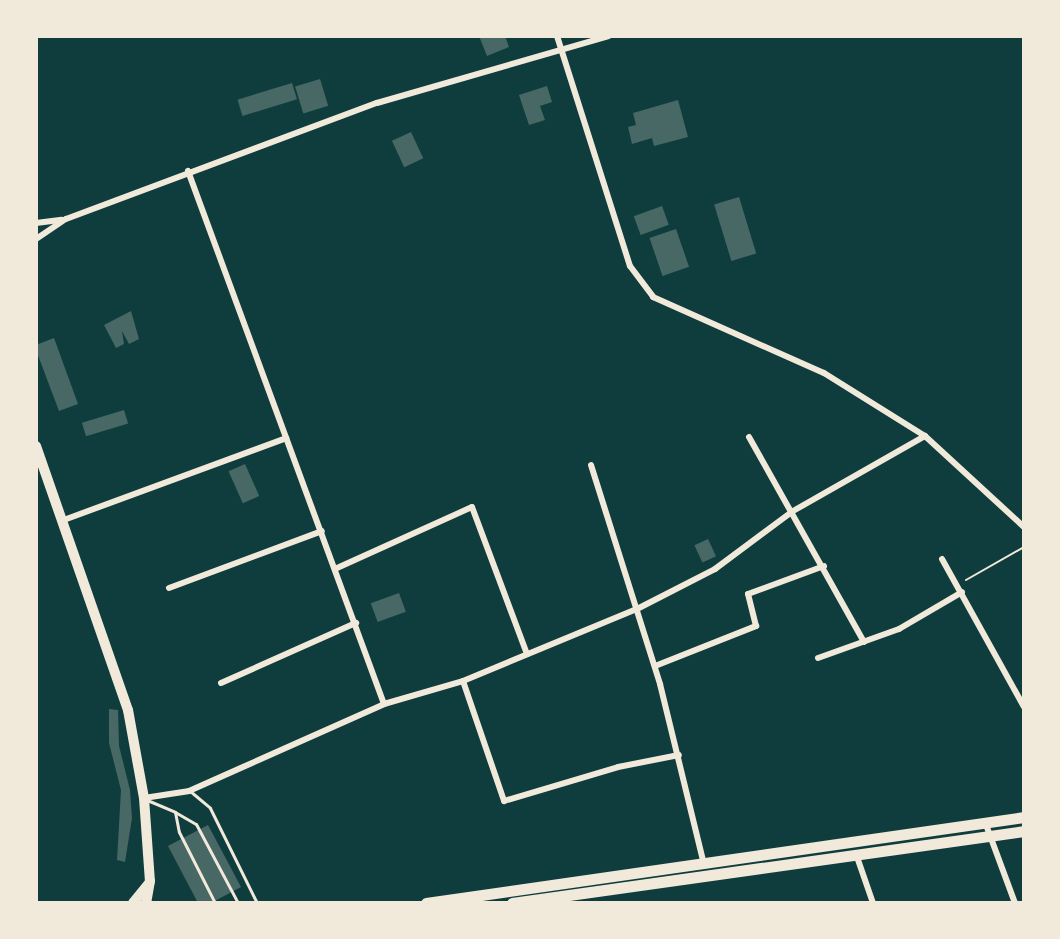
<!DOCTYPE html>
<style>
body{margin:0}
#map{position:relative;width:1060px;height:939px;overflow:hidden;background:#0f3d3e;font-family:"Zilla Slab",serif}
div>[style]{position:absolute}
.building>*{inset:0;background:#486865;transform-origin:0 0}
.path>*{height:2px;margin:-1px;padding:0 1px;transform-origin:1px;border-radius:1px;background:#f1e9da}
.service>*{height:3px;margin:-1.5px;padding:0 1.5px;transform-origin:1.5px;border-radius:1.5px;background:#f1e9da}
.minor>*{height:6px;margin:-3px;padding:0 3px;transform-origin:3px;border-radius:3px;background:#f1e9da}
.primary>*{height:10px;margin:-5px;padding:0 5px;transform-origin:5px;border-radius:5px;background:#f1e9da}
.trunk>*{height:11px;margin:-5.5px;padding:0 5.5px;transform-origin:5.5px;border-radius:5.5px;background:#f1e9da}
span{translate:-50% -50%;white-space:nowrap;text-align:center;line-height:1.15;-webkit-text-stroke:7px #f1e9da;paint-order:stroke}
.frame{position:absolute;inset:0;border:38px solid #f1e9da;pointer-events:none}
</style>
<div id="map">
<div class="building">
<div style="clip-path:polygon(479px 36px,505px 36px,509px 47px,487px 56px)"></div>
<div style="left:320px;top:79px;width:28px;height:26px;rotate:73deg"></div>
<div style="left:292px;top:83px;width:17px;height:57px;rotate:73deg"></div>
<div style="clip-path:polygon(547px 86px,552px 102px,540px 106px,545px 120px,529px 125px,519px 95px)"></div>
<div style="clip-path:polygon(678px 100px,688px 137px,654px 146px,652px 138px,632px 144px,628px 127px,636px 125px,633px 113px)"></div>
<div style="left:411px;top:132px;width:29px;height:21px;rotate:65deg"></div>
<div style="left:739px;top:197px;width:59px;height:26px;rotate:73deg"></div>
<div style="left:662px;top:206px;width:20px;height:30px;rotate:70deg"></div>
<div style="left:676px;top:229px;width:40px;height:28px;rotate:71deg"></div>
<div style="clip-path:polygon(131px 311px,139px 339px,129px 344px,122px 331px,124px 344px,116px 348px,104px 325px)"></div>
<div style="clip-path:polygon(54px 338px,78px 404px,59px 411px,36px 350px,36px 345px)"></div>
<div style="left:124px;top:410px;width:14px;height:44px;rotate:73deg"></div>
<div style="left:245px;top:464px;width:35px;height:18px;rotate:66deg"></div>
<div style="left:708px;top:539px;width:19px;height:15px;rotate:65deg"></div>
<div style="left:399px;top:593px;width:20px;height:30px;rotate:70deg"></div>
<div style="clip-path:polygon(109px 709px,118px 710px,119px 746px,130px 790px,132px 818px,125px 862px,117px 860px,121px 790px,109px 743px)"></div>
<div style="clip-path:polygon(208px 825px,241px 887px,211px 903px,198px 903px,168px 846px)"></div>
</div>
<div class="path">
<div style="left:966px;top:580px;width:67px;rotate:-29.6deg"></div>
</div>
<div class="service">
<div style="left:190px;top:791px;width:26px;rotate:40deg"></div>
<div style="left:210px;top:808px;width:106px;rotate:63.7deg"></div>
<div style="left:147px;top:800px;width:30px;rotate:23deg"></div>
<div style="left:175px;top:812px;width:20px;rotate:79deg"></div>
<div style="left:179px;top:832px;width:80px;rotate:63.1deg"></div>
<div style="left:175px;top:812px;width:24px;rotate:30deg"></div>
<div style="left:196px;top:824px;width:89px;rotate:62deg"></div>
</div>
<div class="minor">
<div style="left:557px;top:36px;width:241px;rotate:72.4deg"></div>
<div style="left:630px;top:266px;width:39px;rotate:53deg"></div>
<div style="left:653px;top:297px;width:187px;rotate:24deg"></div>
<div style="left:824px;top:373px;width:119px;rotate:32deg"></div>
<div style="left:925px;top:436px;width:134px;rotate:42.6deg"></div>
<div style="left:36px;top:223px;width:26px;rotate:-7deg"></div>
<div style="left:36px;top:239px;width:36px;rotate:-34deg"></div>
<div style="left:66px;top:219px;width:332px;rotate:-20.5deg"></div>
<div style="left:377px;top:103px;width:241px;rotate:-16.1deg"></div>
<div style="left:749px;top:437px;width:235px;rotate:60.7deg"></div>
<div style="left:591px;top:465px;width:230px;rotate:72.5deg"></div>
<div style="left:660px;top:684px;width:186px;rotate:76.3deg"></div>
<div style="left:61px;top:521px;width:240px;rotate:-20.2deg"></div>
<div style="left:942px;top:559px;width:169px;rotate:61deg"></div>
<div style="left:337px;top:568px;width:148px;rotate:-24.3deg"></div>
<div style="left:472px;top:507px;width:157px;rotate:69.5deg"></div>
<div style="left:169px;top:588px;width:163px;rotate:-20.4deg"></div>
<div style="left:818px;top:658px;width:86px;rotate:-19.7deg"></div>
<div style="left:899px;top:629px;width:73px;rotate:-30.4deg"></div>
<div style="left:655px;top:666px;width:109px;rotate:-21.6deg"></div>
<div style="left:756px;top:626px;width:33px;rotate:-104deg"></div>
<div style="left:748px;top:594px;width:81px;rotate:-20.2deg"></div>
<div style="left:463px;top:681px;width:188px;rotate:-22.5deg"></div>
<div style="left:637px;top:609px;width:88px;rotate:-27.1deg"></div>
<div style="left:715px;top:569px;width:97px;rotate:-36.6deg"></div>
<div style="left:793px;top:511px;width:152px;rotate:-29.6deg"></div>
<div style="left:221px;top:683px;width:148px;rotate:-24deg"></div>
<div style="left:384px;top:704px;width:82px;rotate:-16.2deg"></div>
<div style="left:463px;top:681px;width:127px;rotate:71.1deg"></div>
<div style="left:504px;top:801px;width:119px;rotate:-16.6deg"></div>
<div style="left:618px;top:767px;width:62px;rotate:-11.1deg"></div>
<div style="left:144px;top:798px;width:46px;rotate:-8.8deg"></div>
<div style="left:189px;top:791px;width:214px;rotate:-24deg"></div>
<div style="left:384px;top:704px;width:568px;rotate:-110.19deg"></div>
<div style="left:985px;top:822px;width:86px;rotate:69.7deg"></div>
<div style="left:856px;top:854px;width:52px;rotate:70.9deg"></div>
</div>
<div class="primary">
<div style="left:36px;top:446px;width:280px;rotate:70.8deg"></div>
<div style="left:128px;top:710px;width:89px;rotate:79.7deg"></div>
<div style="left:144px;top:798px;width:83px;rotate:85.9deg"></div>
<div style="left:150px;top:881px;width:22px;rotate:100deg"></div>
<div style="left:133px;top:903px;width:26px;rotate:-51deg"></div>
</div>
<div class="trunk">
<div style="left:426px;top:903px;width:604px;rotate:-8.18deg"></div>
<div style="left:512px;top:903px;width:517px;rotate:-8deg"></div>
</div>
<div class="frame"></div>
</div>
